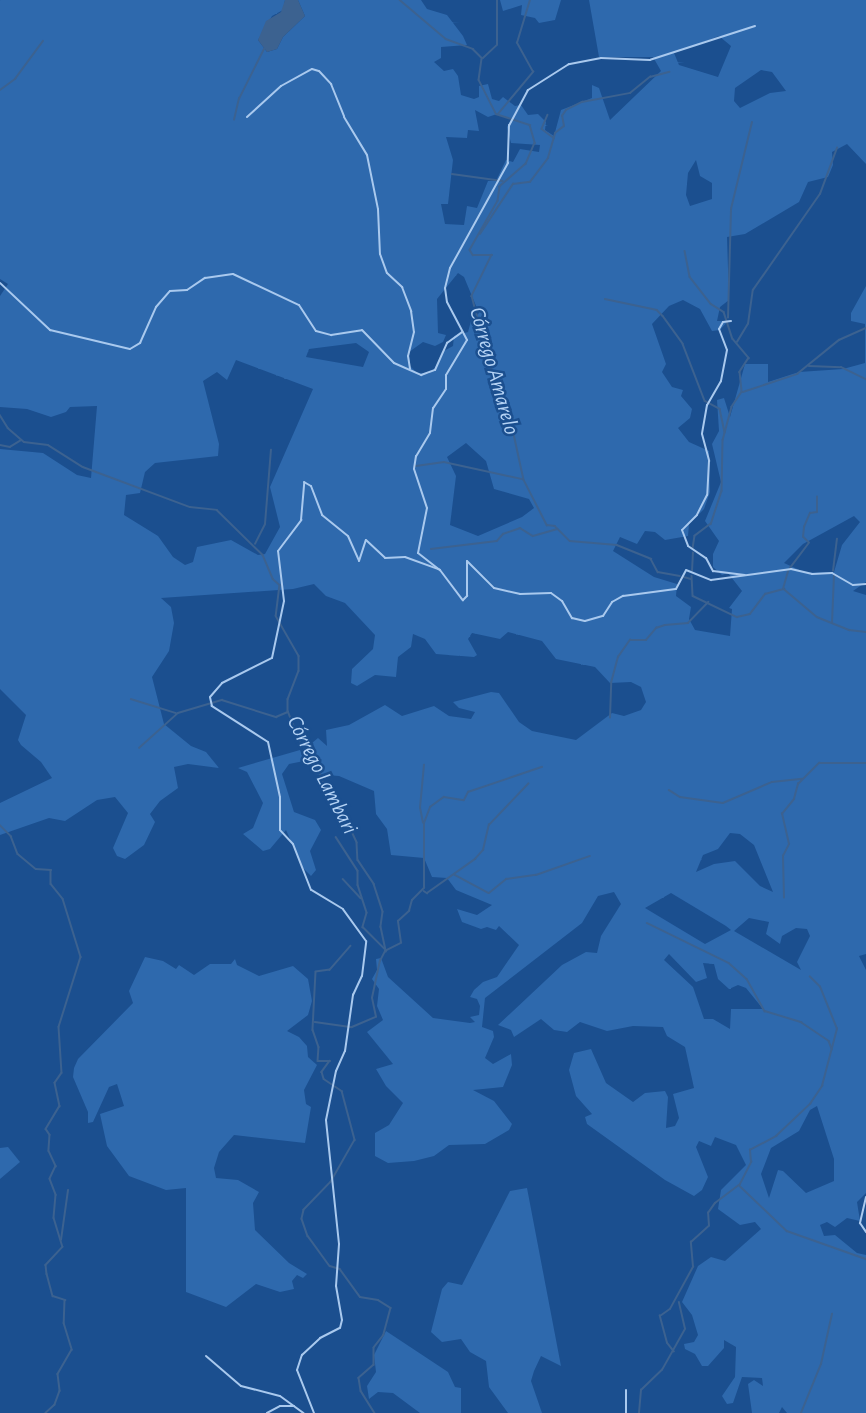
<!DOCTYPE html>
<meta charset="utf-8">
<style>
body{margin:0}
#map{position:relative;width:866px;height:1413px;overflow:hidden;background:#1b4f8f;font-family:"Alegreya Sans",sans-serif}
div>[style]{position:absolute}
.green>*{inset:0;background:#2e69ad}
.water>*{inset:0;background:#3c6290}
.stream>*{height:1.5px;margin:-0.75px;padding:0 0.75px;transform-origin:0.75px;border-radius:0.75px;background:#3c6290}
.minor>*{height:2px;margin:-1px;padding:0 1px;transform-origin:1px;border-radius:1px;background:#a9c9ee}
span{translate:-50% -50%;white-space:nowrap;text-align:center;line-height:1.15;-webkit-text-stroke:5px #1b4f8f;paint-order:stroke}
.water-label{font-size:22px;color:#b5d3f5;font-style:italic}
</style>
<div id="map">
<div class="green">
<div style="clip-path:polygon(evenodd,0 0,285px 0,283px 10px,272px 16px,258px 40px,267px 52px,277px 49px,283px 37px,305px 16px,298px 0,421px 0,427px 9px,447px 15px,463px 36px,467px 45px,441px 47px,441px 58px,434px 62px,444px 71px,453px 69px,458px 76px,461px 95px,474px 99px,479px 97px,479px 86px,488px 84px,492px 99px,499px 101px,503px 97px,515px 106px,521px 105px,528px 115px,538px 114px,546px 122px,545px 130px,554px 136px,561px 110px,592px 98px,592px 85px,599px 88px,610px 120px,661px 71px,653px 57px,599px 57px,589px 0,866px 0,866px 164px,847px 144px,832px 152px,833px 165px,828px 177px,808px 182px,799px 202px,745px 234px,727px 237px,729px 300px,720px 307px,717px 321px,728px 321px,720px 330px,712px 331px,700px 309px,683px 300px,669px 306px,652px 324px,666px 364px,662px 372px,672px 387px,683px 390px,681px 396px,692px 409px,690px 418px,678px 428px,689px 442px,709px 451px,710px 492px,704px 509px,689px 524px,688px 536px,665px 540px,655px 532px,645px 531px,637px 544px,620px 537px,613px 551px,654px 577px,677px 584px,676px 596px,691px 607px,689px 619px,695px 630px,730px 636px,732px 609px,729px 608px,742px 591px,728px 573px,722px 575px,713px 567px,713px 554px,719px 541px,705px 521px,721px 482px,712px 444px,719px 431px,717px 400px,724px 398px,730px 417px,745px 364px,768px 364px,768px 382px,799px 372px,843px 369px,865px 363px,865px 324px,851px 321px,851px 313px,866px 286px,866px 582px,853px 591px,866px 595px,866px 954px,859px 956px,866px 970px,866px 1193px,857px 1202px,860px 1221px,847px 1218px,835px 1227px,827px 1222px,820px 1225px,824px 1236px,835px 1235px,857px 1253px,866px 1255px,866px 1413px,787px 1413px,782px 1407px,779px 1413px,752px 1413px,748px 1384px,754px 1380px,763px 1386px,762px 1378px,742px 1377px,733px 1403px,727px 1404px,722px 1396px,735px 1377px,736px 1347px,724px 1340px,724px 1348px,708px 1366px,702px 1366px,695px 1354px,685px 1349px,684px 1344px,694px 1342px,698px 1335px,692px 1315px,682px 1302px,698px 1266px,711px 1257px,725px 1261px,761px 1229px,755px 1222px,740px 1225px,718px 1209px,721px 1190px,746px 1165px,736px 1145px,715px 1137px,711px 1146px,699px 1141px,696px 1147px,708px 1177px,702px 1190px,694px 1196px,665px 1180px,587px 1124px,585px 1117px,592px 1114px,576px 1096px,569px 1070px,574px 1053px,591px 1049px,606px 1083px,633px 1102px,645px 1093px,665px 1091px,668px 1097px,666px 1128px,675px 1126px,679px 1118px,673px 1094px,694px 1088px,685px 1047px,667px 1036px,663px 1027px,633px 1026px,607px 1031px,580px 1022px,567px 1032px,554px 1030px,541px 1019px,514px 1037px,511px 1030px,498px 1025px,562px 965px,586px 952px,597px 953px,601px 936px,621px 904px,614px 892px,598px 896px,582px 923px,485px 998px,482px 1027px,493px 1031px,494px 1037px,485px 1058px,493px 1064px,511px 1054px,512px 1065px,503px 1087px,473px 1090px,494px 1101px,512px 1124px,509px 1130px,485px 1144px,449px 1145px,434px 1156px,414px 1161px,388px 1163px,375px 1156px,375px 1133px,389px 1125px,403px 1103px,386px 1086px,376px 1069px,393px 1064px,367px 1032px,383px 1020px,377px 1006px,379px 989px,372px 979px,377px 970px,376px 959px,381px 958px,388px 977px,433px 1018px,470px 1023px,475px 1022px,470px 1017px,479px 1015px,480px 1006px,477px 999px,470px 997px,474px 990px,483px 982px,497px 977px,519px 945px,499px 926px,496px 930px,487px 927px,481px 929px,462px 922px,457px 909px,477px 915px,492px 905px,456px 890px,447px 878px,432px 877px,424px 858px,391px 855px,387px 829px,376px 814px,374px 791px,339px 776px,314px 774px,312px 743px,318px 738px,327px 746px,326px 730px,349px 725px,385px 705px,402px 716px,434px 706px,449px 716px,471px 719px,475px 712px,459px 708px,453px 702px,491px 692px,499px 693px,519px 722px,532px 731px,576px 740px,612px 713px,624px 716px,641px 710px,646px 702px,641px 687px,631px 682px,610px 683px,595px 667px,556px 659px,542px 641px,508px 632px,500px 639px,472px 633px,468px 639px,477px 655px,474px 657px,436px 654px,425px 639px,413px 634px,411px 647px,398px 657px,396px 677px,375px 675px,357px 686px,351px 683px,352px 669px,373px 649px,375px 635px,345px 603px,326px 596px,314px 584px,293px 589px,161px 598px,171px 607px,174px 623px,169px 651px,152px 677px,164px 724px,191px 746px,206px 752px,219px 768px,188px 764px,174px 767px,178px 788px,160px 801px,150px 814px,155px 822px,144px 845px,125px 859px,117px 856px,113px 848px,128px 813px,115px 797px,97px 800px,65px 821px,49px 818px,0 835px,0 803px,52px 778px,41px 762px,21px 745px,18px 740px,26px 715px,0 689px,0 449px,43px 453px,77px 475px,91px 478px,97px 406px,70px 407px,66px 412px,51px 417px,27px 409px,0 407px,0 296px,8px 284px,0 279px,0 0,719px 36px,731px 46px,718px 77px,679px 65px,674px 53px,719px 36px,0 0,761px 70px,772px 72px,786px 91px,770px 93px,740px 108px,734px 101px,735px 88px,761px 70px,0 0,475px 110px,488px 117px,497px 114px,511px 119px,507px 127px,511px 143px,540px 145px,539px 152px,520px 149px,513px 162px,506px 160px,496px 181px,488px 181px,477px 208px,467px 206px,464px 225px,445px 224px,441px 204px,448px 204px,453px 160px,446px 137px,467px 138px,468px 130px,479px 131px,475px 110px,0 0,696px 160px,700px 176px,712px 183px,712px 199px,690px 206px,686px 195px,688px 173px,696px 160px,0 0,458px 273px,464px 277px,479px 313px,471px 321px,468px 332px,454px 336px,453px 346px,442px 352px,435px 368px,428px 374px,417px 373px,410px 366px,409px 352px,423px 342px,435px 346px,443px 342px,446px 335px,438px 333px,437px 299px,458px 273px,0 0,356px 343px,369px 352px,363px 367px,306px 357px,309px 349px,356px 343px,0 0,236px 360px,313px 389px,270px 487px,280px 527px,265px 554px,258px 555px,231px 540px,197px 547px,193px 562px,185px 565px,173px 557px,158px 536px,124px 515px,126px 495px,140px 493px,145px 472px,155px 463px,218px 456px,219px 444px,203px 381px,217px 372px,227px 380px,236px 360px,0 0,466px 443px,486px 461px,494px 489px,529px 499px,534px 508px,522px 517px,478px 536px,450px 525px,456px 476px,447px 457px,466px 443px,0 0,854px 516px,860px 522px,842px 545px,834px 572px,806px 573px,784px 563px,803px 544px,854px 516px,0 0,730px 833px,740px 834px,754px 845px,773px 892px,760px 886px,735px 861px,714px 864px,696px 872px,703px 855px,718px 849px,730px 833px,0 0,671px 893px,726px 926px,731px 930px,705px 944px,645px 908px,671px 893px,0 0,749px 918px,769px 922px,766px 934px,780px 944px,782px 936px,796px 928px,807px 929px,810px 936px,797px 962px,801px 970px,734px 931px,749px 918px,0 0,669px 954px,696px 982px,707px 978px,703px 963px,714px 964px,718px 979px,729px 989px,738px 985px,746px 988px,763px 1009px,731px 1009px,730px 1029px,713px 1019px,704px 1019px,693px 987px,664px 960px,669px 954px,0 0,817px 1106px,834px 1159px,834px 1181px,806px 1193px,783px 1171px,778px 1170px,769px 1198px,761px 1174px,771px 1148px,799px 1131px,810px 1110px,817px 1106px)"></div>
<div style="clip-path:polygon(500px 0,561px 0,555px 20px,539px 23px,535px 18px,521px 15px,522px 5px,503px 11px)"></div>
<div style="clip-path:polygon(300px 750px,304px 761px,289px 764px,282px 774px,294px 812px,315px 820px,321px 830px,310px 851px,316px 870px,311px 876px,303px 868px,286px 830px,270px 849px,263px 851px,243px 834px,253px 828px,263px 803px,247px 772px,238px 768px)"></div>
<div style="clip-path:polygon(145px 957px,163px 961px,176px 969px,179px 965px,194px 975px,210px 964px,231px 964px,235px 959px,237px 965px,259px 976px,293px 966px,308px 979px,312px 1001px,308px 1015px,287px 1031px,299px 1037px,307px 1046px,308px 1057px,317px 1065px,304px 1090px,306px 1104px,311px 1107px,305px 1143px,234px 1135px,219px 1152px,214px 1168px,216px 1178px,238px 1180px,259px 1192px,253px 1203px,255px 1230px,289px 1263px,307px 1274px,303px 1278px,297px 1275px,292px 1281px,294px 1289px,280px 1292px,256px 1284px,226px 1307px,186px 1292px,186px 1188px,166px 1190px,129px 1176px,107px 1146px,100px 1114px,124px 1106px,117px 1084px,109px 1087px,93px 1122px,88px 1123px,88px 1112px,73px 1077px,74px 1068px,78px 1059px,133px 1003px,129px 991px)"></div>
<div style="clip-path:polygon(8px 1147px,20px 1162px,0 1179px,0 1148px)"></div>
<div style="clip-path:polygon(527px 1188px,561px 1366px,541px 1356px,534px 1371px,531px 1381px,542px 1413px,508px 1413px,489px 1387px,486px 1361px,470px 1352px,461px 1339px,442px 1342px,431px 1332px,442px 1289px,448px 1282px,462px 1285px,510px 1191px)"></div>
<div style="clip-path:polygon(386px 1331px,448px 1372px,455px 1387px,461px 1388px,461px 1413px,420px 1413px,393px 1393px,378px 1392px,369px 1399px,367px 1386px,376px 1372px,374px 1355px)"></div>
</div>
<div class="water">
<div style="clip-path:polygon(285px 0,298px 0,305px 16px,283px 37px,277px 49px,267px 52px,258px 40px,266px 21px,281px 12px)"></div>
</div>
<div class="stream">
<div style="left:400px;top:0;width:60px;rotate:40.3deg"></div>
<div style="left:446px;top:39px;width:29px;rotate:20deg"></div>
<div style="left:473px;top:49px;width:13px;rotate:45deg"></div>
<div style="left:483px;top:58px;width:19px;rotate:-43deg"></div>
<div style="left:497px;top:45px;width:45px;rotate:-90deg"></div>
<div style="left:482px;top:59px;width:21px;rotate:98deg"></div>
<div style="left:479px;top:80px;width:38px;rotate:63deg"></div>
<div style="left:496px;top:114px;width:36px;rotate:18deg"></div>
<div style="left:530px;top:125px;width:19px;rotate:74deg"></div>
<div style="left:535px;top:143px;width:23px;rotate:113deg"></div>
<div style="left:526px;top:164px;width:35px;rotate:139deg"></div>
<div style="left:500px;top:187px;width:14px;rotate:98deg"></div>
<div style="left:498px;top:201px;width:56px;rotate:119.7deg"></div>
<div style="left:470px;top:250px;width:6px;rotate:59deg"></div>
<div style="left:473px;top:255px;width:19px"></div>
<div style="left:492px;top:255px;width:46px;rotate:116deg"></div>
<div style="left:472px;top:296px;width:70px;rotate:75.2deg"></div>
<div style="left:490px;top:364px;width:65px;rotate:70.2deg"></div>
<div style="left:512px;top:425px;width:56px;rotate:77.7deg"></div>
<div style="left:524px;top:480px;width:51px;rotate:62.9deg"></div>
<div style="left:547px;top:525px;width:8px;rotate:7deg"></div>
<div style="left:555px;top:526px;width:21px;rotate:45deg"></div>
<div style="left:570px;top:541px;width:47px;rotate:4.9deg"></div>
<div style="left:617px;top:545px;width:37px;rotate:22deg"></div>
<div style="left:651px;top:559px;width:15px;rotate:62deg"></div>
<div style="left:658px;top:572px;width:22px;rotate:10deg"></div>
<div style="left:0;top:90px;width:19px;rotate:-36deg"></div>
<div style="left:15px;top:79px;width:47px;rotate:-53.6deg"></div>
<div style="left:498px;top:114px;width:55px;rotate:-50.2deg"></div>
<div style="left:533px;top:72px;width:33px;rotate:-119deg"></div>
<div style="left:517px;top:43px;width:45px;rotate:-73.2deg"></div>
<div style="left:548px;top:115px;width:15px;rotate:113deg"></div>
<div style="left:542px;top:129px;width:15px;rotate:37deg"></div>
<div style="left:234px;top:120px;width:22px;rotate:-77deg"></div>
<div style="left:239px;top:99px;width:56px;rotate:-63.4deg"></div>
<div style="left:452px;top:174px;width:51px;rotate:7.8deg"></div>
<div style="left:480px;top:234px;width:60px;rotate:-56.6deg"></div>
<div style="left:513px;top:184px;width:17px;rotate:-7deg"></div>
<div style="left:530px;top:182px;width:30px;rotate:-53deg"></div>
<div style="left:548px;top:158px;width:26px;rotate:-74deg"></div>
<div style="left:555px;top:133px;width:11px;rotate:-38deg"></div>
<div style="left:564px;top:126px;width:10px;rotate:-101deg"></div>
<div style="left:562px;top:116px;width:7px;rotate:-56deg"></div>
<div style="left:566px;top:110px;width:18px;rotate:-27deg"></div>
<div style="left:582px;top:102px;width:49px;rotate:-10.6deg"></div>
<div style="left:630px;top:93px;width:26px;rotate:-39deg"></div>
<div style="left:650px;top:77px;width:20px;rotate:-15deg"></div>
<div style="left:685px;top:251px;width:26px;rotate:79deg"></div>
<div style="left:690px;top:277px;width:34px;rotate:52deg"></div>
<div style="left:711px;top:304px;width:15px;rotate:32deg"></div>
<div style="left:724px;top:312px;width:28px;rotate:72deg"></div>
<div style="left:733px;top:339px;width:25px;rotate:50deg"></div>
<div style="left:749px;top:358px;width:17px;rotate:123deg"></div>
<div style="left:740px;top:372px;width:20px;rotate:84deg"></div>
<div style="left:742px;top:392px;width:18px;rotate:124deg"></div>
<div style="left:732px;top:407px;width:34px;rotate:105deg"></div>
<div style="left:723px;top:440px;width:51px;rotate:91.1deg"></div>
<div style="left:722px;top:491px;width:35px;rotate:108deg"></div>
<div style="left:711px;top:524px;width:20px;rotate:143deg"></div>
<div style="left:695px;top:536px;width:12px;rotate:99deg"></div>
<div style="left:605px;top:299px;width:53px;rotate:11.9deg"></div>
<div style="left:657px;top:310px;width:8px;rotate:45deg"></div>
<div style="left:663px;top:316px;width:34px;rotate:54deg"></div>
<div style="left:683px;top:344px;width:61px;rotate:68.9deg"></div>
<div style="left:705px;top:401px;width:17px;rotate:28deg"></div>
<div style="left:720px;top:409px;width:24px;rotate:78deg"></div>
<div style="left:728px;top:318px;width:109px;rotate:-88.4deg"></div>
<div style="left:731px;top:209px;width:89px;rotate:-76.4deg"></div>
<div style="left:737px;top:342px;width:21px;rotate:-59deg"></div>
<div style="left:748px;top:324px;width:34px;rotate:-82deg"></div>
<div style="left:753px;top:290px;width:117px;rotate:-55.1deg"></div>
<div style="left:820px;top:194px;width:49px;rotate:-69.7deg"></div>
<div style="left:809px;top:366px;width:32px;rotate:2deg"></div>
<div style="left:841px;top:367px;width:28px;rotate:26deg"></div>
<div style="left:743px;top:392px;width:57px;rotate:-18.4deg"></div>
<div style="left:797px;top:374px;width:54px;rotate:-39deg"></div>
<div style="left:839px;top:340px;width:30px;rotate:-24deg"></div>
<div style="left:0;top:415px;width:15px;rotate:58deg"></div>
<div style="left:8px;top:428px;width:21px;rotate:41deg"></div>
<div style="left:24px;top:442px;width:24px;rotate:7deg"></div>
<div style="left:48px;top:445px;width:41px;rotate:32.2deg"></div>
<div style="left:83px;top:467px;width:114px;rotate:20.5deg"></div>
<div style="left:190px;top:507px;width:27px;rotate:6deg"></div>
<div style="left:217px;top:510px;width:64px;rotate:44.4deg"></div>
<div style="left:263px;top:555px;width:26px;rotate:67deg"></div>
<div style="left:273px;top:579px;width:9px;rotate:41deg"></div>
<div style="left:280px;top:585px;width:31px;rotate:97deg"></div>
<div style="left:276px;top:616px;width:46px;rotate:60.1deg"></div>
<div style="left:299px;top:656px;width:15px;rotate:90deg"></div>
<div style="left:299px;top:671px;width:30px;rotate:111deg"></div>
<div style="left:288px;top:699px;width:12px;rotate:90deg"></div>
<div style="left:288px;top:711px;width:37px;rotate:68deg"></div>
<div style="left:302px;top:745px;width:23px;rotate:50deg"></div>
<div style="left:317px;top:763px;width:26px;rotate:72deg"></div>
<div style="left:325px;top:788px;width:26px;rotate:51deg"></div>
<div style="left:341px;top:808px;width:38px;rotate:65deg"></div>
<div style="left:357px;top:843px;width:17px;rotate:87deg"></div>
<div style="left:358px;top:860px;width:29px;rotate:56deg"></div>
<div style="left:374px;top:884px;width:29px;rotate:72deg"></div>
<div style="left:383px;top:912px;width:15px;rotate:98deg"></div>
<div style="left:381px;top:927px;width:25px;rotate:78deg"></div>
<div style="left:0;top:445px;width:10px;rotate:11deg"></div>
<div style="left:10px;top:447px;width:13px;rotate:-32deg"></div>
<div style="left:416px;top:466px;width:28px;rotate:-8deg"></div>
<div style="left:444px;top:462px;width:80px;rotate:12.3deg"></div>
<div style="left:255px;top:544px;width:22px;rotate:-63deg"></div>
<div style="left:265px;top:524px;width:74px;rotate:-85.4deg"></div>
<div style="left:431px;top:549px;width:66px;rotate:-6.9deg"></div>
<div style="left:497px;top:541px;width:9px;rotate:-49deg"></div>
<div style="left:503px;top:534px;width:18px;rotate:-19deg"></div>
<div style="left:520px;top:528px;width:15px;rotate:32deg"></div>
<div style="left:533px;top:536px;width:25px;rotate:-16deg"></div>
<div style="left:790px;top:568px;width:31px;rotate:-53deg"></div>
<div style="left:809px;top:543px;width:8px;rotate:-135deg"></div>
<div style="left:803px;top:537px;width:10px;rotate:-84deg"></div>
<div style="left:804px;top:527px;width:15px;rotate:-67deg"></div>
<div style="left:810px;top:513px;width:7px;rotate:-8deg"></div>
<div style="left:817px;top:512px;width:15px;rotate:-90deg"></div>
<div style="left:692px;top:571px;width:18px;rotate:-87deg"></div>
<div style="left:833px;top:571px;width:32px;rotate:-83deg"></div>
<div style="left:692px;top:576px;width:20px;rotate:87deg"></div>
<div style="left:693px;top:596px;width:49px;rotate:25.5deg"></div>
<div style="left:737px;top:617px;width:13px;rotate:-13deg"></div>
<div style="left:750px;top:614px;width:25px;rotate:-53deg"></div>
<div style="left:765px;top:594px;width:20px;rotate:-15deg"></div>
<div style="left:784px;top:589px;width:43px;rotate:40.3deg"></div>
<div style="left:817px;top:617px;width:35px;rotate:22deg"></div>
<div style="left:849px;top:630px;width:17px;rotate:7deg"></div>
<div style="left:684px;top:577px;width:7px;rotate:16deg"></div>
<div style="left:783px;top:589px;width:19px;rotate:-74deg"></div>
<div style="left:832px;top:623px;width:47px;rotate:-87.6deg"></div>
<div style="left:131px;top:699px;width:47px;rotate:17.3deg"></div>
<div style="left:610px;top:718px;width:35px;rotate:-88deg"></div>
<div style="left:611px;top:683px;width:27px;rotate:-75deg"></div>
<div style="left:618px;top:657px;width:21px;rotate:-55deg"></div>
<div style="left:630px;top:640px;width:16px"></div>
<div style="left:646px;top:640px;width:16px;rotate:-50deg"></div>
<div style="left:656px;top:628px;width:9px;rotate:-18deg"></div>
<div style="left:665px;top:625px;width:23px;rotate:-5deg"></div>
<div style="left:688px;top:623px;width:29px;rotate:-46deg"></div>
<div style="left:139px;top:748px;width:52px;rotate:-41.9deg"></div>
<div style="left:178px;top:713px;width:46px;rotate:-16.5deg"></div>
<div style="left:222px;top:700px;width:57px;rotate:17.5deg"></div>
<div style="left:276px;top:717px;width:13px;rotate:-23deg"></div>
<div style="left:669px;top:790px;width:13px;rotate:32deg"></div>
<div style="left:680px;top:797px;width:43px;rotate:7.9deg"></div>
<div style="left:723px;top:803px;width:53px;rotate:-23.2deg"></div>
<div style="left:772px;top:782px;width:30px;rotate:-6deg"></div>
<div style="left:423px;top:823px;width:15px;rotate:-101deg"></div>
<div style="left:420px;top:808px;width:43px;rotate:-84.7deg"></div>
<div style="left:0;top:825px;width:16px;rotate:45deg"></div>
<div style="left:11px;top:836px;width:19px;rotate:69deg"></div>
<div style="left:18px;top:854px;width:23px;rotate:40deg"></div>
<div style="left:36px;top:869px;width:15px;rotate:4deg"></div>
<div style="left:51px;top:870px;width:14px;rotate:90deg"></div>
<div style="left:51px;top:884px;width:19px;rotate:51deg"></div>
<div style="left:63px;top:899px;width:61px;rotate:72.8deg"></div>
<div style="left:81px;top:957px;width:73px;rotate:107.4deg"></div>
<div style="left:59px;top:1027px;width:46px;rotate:86.3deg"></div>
<div style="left:62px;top:1073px;width:12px;rotate:125deg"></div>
<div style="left:55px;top:1083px;width:24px;rotate:78deg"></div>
<div style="left:60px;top:1106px;width:27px;rotate:121deg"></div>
<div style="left:46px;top:1129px;width:7px;rotate:56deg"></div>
<div style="left:50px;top:1135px;width:16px;rotate:94deg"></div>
<div style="left:49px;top:1151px;width:17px;rotate:65deg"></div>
<div style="left:56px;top:1166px;width:14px;rotate:115deg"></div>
<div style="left:50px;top:1179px;width:17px;rotate:69deg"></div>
<div style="left:56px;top:1195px;width:23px;rotate:95deg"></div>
<div style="left:54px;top:1218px;width:30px;rotate:73deg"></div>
<div style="left:63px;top:1247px;width:25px;rotate:133deg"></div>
<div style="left:46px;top:1265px;width:9px;rotate:84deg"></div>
<div style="left:47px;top:1274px;width:23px;rotate:75deg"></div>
<div style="left:53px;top:1296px;width:13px;rotate:18deg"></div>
<div style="left:65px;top:1300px;width:23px;rotate:92deg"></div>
<div style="left:64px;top:1323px;width:28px;rotate:73deg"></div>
<div style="left:72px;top:1350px;width:28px;rotate:120deg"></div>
<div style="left:58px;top:1374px;width:17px;rotate:83deg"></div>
<div style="left:60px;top:1391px;width:15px;rotate:110deg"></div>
<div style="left:55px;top:1405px;width:12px;rotate:138deg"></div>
<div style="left:336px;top:837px;width:40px;rotate:57.1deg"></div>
<div style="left:358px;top:871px;width:14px;rotate:90deg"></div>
<div style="left:358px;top:885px;width:29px;rotate:72deg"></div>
<div style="left:367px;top:913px;width:15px;rotate:106deg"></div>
<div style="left:363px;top:927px;width:33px;rotate:45deg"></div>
<div style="left:455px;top:875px;width:38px;rotate:28deg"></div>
<div style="left:489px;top:893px;width:22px;rotate:-39deg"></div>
<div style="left:506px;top:879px;width:30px;rotate:-8deg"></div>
<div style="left:536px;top:875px;width:57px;rotate:-19.4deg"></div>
<div style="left:343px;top:879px;width:26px;rotate:47deg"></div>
<div style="left:424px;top:891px;width:4px;rotate:34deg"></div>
<div style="left:427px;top:893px;width:59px;rotate:-35.3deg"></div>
<div style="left:475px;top:859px;width:12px;rotate:-48deg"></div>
<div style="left:483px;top:850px;width:26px;rotate:-77deg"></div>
<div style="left:489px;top:825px;width:57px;rotate:-46.4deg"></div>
<div style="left:784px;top:898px;width:42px;rotate:-91.4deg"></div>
<div style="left:783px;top:856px;width:13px;rotate:-63deg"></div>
<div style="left:789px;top:844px;width:31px;rotate:-103deg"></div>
<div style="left:782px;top:814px;width:19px;rotate:-51deg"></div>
<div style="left:794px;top:799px;width:16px;rotate:-75deg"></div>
<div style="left:798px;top:784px;width:30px;rotate:-45deg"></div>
<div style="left:819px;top:763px;width:47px"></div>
<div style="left:647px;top:923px;width:91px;rotate:26deg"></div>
<div style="left:729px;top:963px;width:24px;rotate:42deg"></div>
<div style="left:747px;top:979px;width:37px;rotate:61deg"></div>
<div style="left:765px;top:1011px;width:38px;rotate:17deg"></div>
<div style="left:801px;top:1022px;width:34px;rotate:34deg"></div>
<div style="left:829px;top:1041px;width:9px;rotate:69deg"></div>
<div style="left:351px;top:946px;width:32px;rotate:131deg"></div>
<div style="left:330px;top:970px;width:14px;rotate:172deg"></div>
<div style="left:316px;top:972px;width:58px;rotate:93deg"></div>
<div style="left:313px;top:1030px;width:18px;rotate:71deg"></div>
<div style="left:319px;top:1047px;width:14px;rotate:94deg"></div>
<div style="left:318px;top:1061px;width:12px"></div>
<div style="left:330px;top:1061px;width:14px;rotate:126deg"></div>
<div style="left:322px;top:1072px;width:7px;rotate:74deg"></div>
<div style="left:324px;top:1079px;width:22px;rotate:34deg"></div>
<div style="left:342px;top:1091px;width:51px;rotate:75.1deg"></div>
<div style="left:355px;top:1140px;width:48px;rotate:119.7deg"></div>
<div style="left:331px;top:1182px;width:39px;rotate:134deg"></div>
<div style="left:304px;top:1210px;width:9px;rotate:103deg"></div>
<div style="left:302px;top:1219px;width:18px;rotate:71deg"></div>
<div style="left:308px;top:1236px;width:37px;rotate:54deg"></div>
<div style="left:330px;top:1266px;width:10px;rotate:17deg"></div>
<div style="left:340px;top:1269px;width:34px;rotate:54deg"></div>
<div style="left:360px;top:1297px;width:18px;rotate:9deg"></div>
<div style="left:378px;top:1300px;width:15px;rotate:32deg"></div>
<div style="left:391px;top:1308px;width:28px;rotate:105deg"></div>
<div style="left:384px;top:1335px;width:16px;rotate:128deg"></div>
<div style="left:374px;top:1348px;width:17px;rotate:90deg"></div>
<div style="left:374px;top:1365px;width:20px;rotate:139deg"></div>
<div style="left:359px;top:1378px;width:13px;rotate:81deg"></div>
<div style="left:361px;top:1391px;width:26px;rotate:58deg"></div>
<div style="left:315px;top:1022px;width:37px;rotate:8deg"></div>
<div style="left:352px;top:1027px;width:26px;rotate:-23deg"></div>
<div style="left:376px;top:1017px;width:19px;rotate:-102deg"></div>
<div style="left:372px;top:998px;width:38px;rotate:-78deg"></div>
<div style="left:380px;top:961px;width:11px;rotate:-63deg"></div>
<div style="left:385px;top:951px;width:18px;rotate:-27deg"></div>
<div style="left:401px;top:943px;width:22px;rotate:-98deg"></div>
<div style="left:398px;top:921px;width:15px;rotate:-42deg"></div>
<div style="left:409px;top:911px;width:11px;rotate:-75deg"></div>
<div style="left:412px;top:900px;width:17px;rotate:-45deg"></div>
<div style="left:424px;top:888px;width:65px;rotate:-90deg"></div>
<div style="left:424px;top:823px;width:17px;rotate:-69deg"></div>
<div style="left:430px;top:807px;width:17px;rotate:-36deg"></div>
<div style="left:444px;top:797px;width:20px;rotate:9deg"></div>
<div style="left:464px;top:800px;width:9px;rotate:-63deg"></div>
<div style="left:468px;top:792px;width:78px;rotate:-18.7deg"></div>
<div style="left:740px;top:1186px;width:65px;rotate:43.8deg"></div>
<div style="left:787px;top:1231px;width:84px;rotate:19.5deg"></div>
<div style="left:61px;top:1240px;width:50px;rotate:-82deg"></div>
<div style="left:674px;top:1352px;width:11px;rotate:-128deg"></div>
<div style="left:667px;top:1343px;width:28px;rotate:-105deg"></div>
<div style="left:660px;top:1316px;width:12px;rotate:-35deg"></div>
<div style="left:670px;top:1309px;width:48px;rotate:-61.3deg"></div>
<div style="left:693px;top:1267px;width:25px;rotate:-95deg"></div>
<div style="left:691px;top:1242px;width:24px;rotate:-42deg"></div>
<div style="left:709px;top:1226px;width:13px;rotate:-94deg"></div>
<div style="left:708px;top:1213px;width:12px;rotate:-55deg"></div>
<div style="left:715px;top:1203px;width:31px;rotate:-37deg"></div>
<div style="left:740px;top:1184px;width:25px;rotate:-63deg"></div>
<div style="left:751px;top:1162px;width:12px;rotate:-95deg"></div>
<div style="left:750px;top:1150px;width:30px;rotate:-28deg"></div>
<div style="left:776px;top:1136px;width:47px;rotate:-43.3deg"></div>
<div style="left:810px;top:1104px;width:22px;rotate:-56deg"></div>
<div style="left:822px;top:1086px;width:59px;rotate:-75.3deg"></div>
<div style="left:837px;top:1029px;width:45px;rotate:-112deg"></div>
<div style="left:820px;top:987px;width:14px;rotate:-135deg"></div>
<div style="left:639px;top:1413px;width:23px;rotate:-85deg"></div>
<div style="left:641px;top:1390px;width:29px;rotate:-44deg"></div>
<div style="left:662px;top:1370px;width:47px;rotate:-60.7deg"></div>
<div style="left:685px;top:1329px;width:27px;rotate:-103deg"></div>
<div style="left:801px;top:1413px;width:53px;rotate:-67.8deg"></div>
<div style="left:821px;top:1364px;width:51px;rotate:-77.6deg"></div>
</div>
<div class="minor">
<div style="left:755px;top:26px;width:110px;rotate:162.1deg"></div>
<div style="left:650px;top:60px;width:49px;rotate:-177.7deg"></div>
<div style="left:601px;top:58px;width:33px;rotate:169deg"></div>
<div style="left:569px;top:64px;width:49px;rotate:147.6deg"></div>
<div style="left:528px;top:90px;width:40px;rotate:118deg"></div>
<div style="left:509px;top:125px;width:38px;rotate:92deg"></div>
<div style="left:508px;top:163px;width:120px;rotate:118.9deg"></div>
<div style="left:450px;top:268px;width:21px;rotate:104deg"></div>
<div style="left:445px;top:288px;width:14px;rotate:82deg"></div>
<div style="left:447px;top:302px;width:43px;rotate:62.2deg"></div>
<div style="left:467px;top:340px;width:41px;rotate:121deg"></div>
<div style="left:446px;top:375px;width:14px;rotate:90deg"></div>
<div style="left:446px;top:389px;width:23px;rotate:124deg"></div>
<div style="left:433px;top:408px;width:25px;rotate:97deg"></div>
<div style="left:430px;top:433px;width:27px;rotate:121deg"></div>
<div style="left:416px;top:456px;width:13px;rotate:99deg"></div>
<div style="left:414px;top:469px;width:41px;rotate:71.6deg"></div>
<div style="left:427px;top:508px;width:46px;rotate:101.3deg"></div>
<div style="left:418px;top:553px;width:28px;rotate:38deg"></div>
<div style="left:440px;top:570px;width:38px;rotate:53deg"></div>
<div style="left:463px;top:600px;width:6px;rotate:-45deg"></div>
<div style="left:467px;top:596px;width:35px;rotate:-90deg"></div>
<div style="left:467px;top:561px;width:38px;rotate:45deg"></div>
<div style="left:494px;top:588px;width:27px;rotate:13deg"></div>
<div style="left:520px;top:594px;width:31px;rotate:-2deg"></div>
<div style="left:551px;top:593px;width:14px;rotate:36deg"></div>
<div style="left:562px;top:601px;width:20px;rotate:60deg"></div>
<div style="left:572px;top:618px;width:13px;rotate:13deg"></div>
<div style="left:585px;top:621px;width:19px;rotate:-16deg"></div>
<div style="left:603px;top:616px;width:17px;rotate:-57deg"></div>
<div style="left:612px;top:602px;width:13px;rotate:-29deg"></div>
<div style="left:623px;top:596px;width:53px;rotate:-7.5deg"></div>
<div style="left:676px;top:589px;width:21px;rotate:-62deg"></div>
<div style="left:686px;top:570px;width:27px;rotate:22deg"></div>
<div style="left:711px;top:580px;width:81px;rotate:-7.8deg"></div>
<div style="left:791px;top:569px;width:22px;rotate:13deg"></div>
<div style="left:812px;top:574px;width:20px;rotate:-3deg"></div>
<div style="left:832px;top:573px;width:24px;rotate:30deg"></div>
<div style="left:853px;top:585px;width:13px;rotate:-4deg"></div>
<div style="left:247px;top:117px;width:46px;rotate:-42.4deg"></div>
<div style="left:281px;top:86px;width:35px;rotate:-29deg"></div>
<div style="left:312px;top:69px;width:7px;rotate:16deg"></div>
<div style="left:319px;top:71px;width:18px;rotate:47deg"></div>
<div style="left:331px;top:84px;width:35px;rotate:68deg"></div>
<div style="left:344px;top:117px;width:44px;rotate:58.8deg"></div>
<div style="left:367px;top:155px;width:55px;rotate:78.5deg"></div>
<div style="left:378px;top:209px;width:45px;rotate:87.5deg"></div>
<div style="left:380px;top:254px;width:20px;rotate:70deg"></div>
<div style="left:387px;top:273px;width:21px;rotate:43deg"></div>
<div style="left:402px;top:287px;width:26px;rotate:69deg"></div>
<div style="left:411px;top:311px;width:21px;rotate:82deg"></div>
<div style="left:414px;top:332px;width:25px;rotate:104deg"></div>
<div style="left:408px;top:356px;width:13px;rotate:81deg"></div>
<div style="left:0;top:283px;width:69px;rotate:43.2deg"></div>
<div style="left:50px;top:330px;width:82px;rotate:13.4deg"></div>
<div style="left:130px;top:349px;width:12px;rotate:-31deg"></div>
<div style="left:140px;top:343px;width:39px;rotate:-66deg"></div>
<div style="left:156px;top:307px;width:21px;rotate:-49deg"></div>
<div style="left:170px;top:291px;width:17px;rotate:-3deg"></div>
<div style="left:187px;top:290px;width:22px;rotate:-34deg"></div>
<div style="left:205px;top:278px;width:28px;rotate:-8deg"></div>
<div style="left:233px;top:274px;width:73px;rotate:25.2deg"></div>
<div style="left:299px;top:305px;width:31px;rotate:57deg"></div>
<div style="left:316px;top:331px;width:16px;rotate:15deg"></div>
<div style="left:331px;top:335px;width:31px;rotate:-9deg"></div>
<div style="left:362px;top:330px;width:46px;rotate:45.9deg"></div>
<div style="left:394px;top:363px;width:30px;rotate:24deg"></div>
<div style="left:421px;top:375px;width:15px;rotate:-20deg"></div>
<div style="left:435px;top:370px;width:30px;rotate:-66deg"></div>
<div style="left:447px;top:343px;width:19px;rotate:-36deg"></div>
<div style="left:731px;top:321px;width:8px;rotate:173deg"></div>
<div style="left:723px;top:322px;width:8px;rotate:120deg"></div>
<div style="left:719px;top:329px;width:22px;rotate:69deg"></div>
<div style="left:727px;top:350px;width:32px;rotate:101deg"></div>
<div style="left:721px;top:381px;width:28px;rotate:120deg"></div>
<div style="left:707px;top:405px;width:29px;rotate:100deg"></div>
<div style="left:702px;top:434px;width:28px;rotate:75deg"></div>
<div style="left:709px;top:461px;width:34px;rotate:93deg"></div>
<div style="left:707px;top:495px;width:22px;rotate:117deg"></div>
<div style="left:697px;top:515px;width:21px;rotate:135deg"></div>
<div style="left:682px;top:530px;width:17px;rotate:69deg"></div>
<div style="left:688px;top:546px;width:22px;rotate:34deg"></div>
<div style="left:706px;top:558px;width:15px;rotate:62deg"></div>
<div style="left:713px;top:571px;width:32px;rotate:7deg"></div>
<div style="left:866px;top:1197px;width:27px;rotate:103deg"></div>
<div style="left:860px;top:1223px;width:11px;rotate:56deg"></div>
<div style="left:206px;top:1356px;width:46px;rotate:40.6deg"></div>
<div style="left:241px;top:1386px;width:40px;rotate:14.4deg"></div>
<div style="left:280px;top:1396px;width:29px;rotate:36deg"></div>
<div style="left:267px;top:1413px;width:15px;rotate:-28deg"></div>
<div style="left:280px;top:1406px;width:14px"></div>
<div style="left:314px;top:1413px;width:46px;rotate:-111.6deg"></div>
<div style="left:297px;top:1370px;width:16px;rotate:-72deg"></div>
<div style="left:302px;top:1355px;width:25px;rotate:-43deg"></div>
<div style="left:320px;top:1338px;width:22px;rotate:-27deg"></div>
<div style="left:340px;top:1328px;width:8px;rotate:-76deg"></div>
<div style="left:342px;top:1320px;width:35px;rotate:-100deg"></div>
<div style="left:336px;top:1286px;width:42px;rotate:-85.9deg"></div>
<div style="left:339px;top:1244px;width:125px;rotate:-96deg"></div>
<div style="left:326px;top:1120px;width:50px;rotate:-78.5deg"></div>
<div style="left:336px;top:1071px;width:22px;rotate:-66deg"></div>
<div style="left:345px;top:1051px;width:57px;rotate:-81.9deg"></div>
<div style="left:353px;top:995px;width:21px;rotate:-65deg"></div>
<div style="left:362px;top:976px;width:35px;rotate:-83deg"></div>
<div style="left:366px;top:941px;width:39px;rotate:-126deg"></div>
<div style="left:343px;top:909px;width:37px;rotate:-149deg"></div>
<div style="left:311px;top:890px;width:49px;rotate:-111.4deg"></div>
<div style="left:293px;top:844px;width:19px;rotate:-133deg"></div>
<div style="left:280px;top:830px;width:33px;rotate:-90deg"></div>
<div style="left:280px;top:797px;width:56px;rotate:-102.3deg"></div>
<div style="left:268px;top:742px;width:67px;rotate:-147.3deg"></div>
<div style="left:212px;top:706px;width:9px;rotate:-103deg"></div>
<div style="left:210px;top:697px;width:18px;rotate:-49deg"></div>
<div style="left:222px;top:683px;width:56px;rotate:-26.6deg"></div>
<div style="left:272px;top:658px;width:58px;rotate:-78.1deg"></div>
<div style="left:284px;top:601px;width:50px;rotate:-96.8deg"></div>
<div style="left:278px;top:551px;width:39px;rotate:-53deg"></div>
<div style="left:301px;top:520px;width:38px;rotate:-85deg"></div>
<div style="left:304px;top:482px;width:8px;rotate:30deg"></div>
<div style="left:311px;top:486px;width:31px;rotate:69deg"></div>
<div style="left:322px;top:515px;width:33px;rotate:39deg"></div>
<div style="left:348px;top:536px;width:27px;rotate:66deg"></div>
<div style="left:359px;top:561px;width:22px;rotate:-72deg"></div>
<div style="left:366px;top:540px;width:26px;rotate:43deg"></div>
<div style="left:385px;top:558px;width:20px;rotate:-3deg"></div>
<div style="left:405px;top:557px;width:37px;rotate:20deg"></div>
<div style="left:626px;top:1413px;width:23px;rotate:-90deg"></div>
</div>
<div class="water-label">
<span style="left:494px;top:371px;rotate:74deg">Córrego Amarelo</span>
<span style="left:322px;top:775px;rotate:63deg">Córrego Lambari</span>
</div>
</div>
